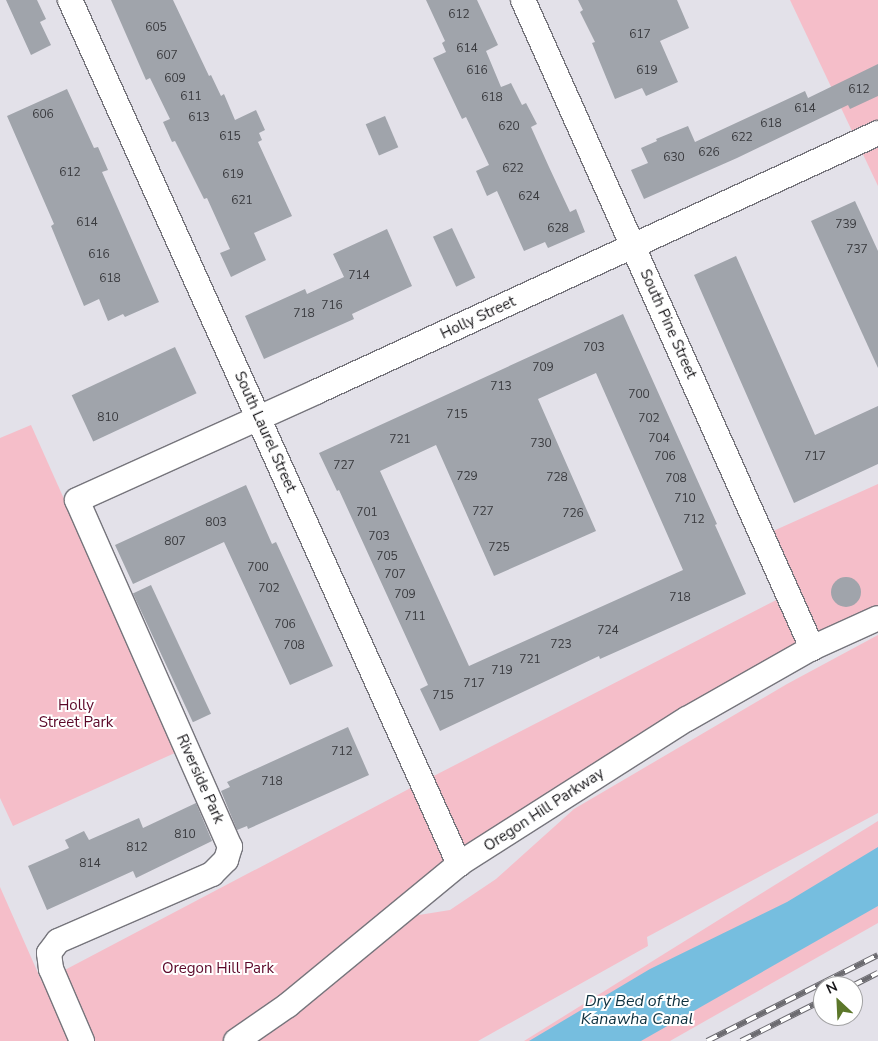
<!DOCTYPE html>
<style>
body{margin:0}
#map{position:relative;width:878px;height:1041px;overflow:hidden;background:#e3e1e9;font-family:"Nunito Sans",sans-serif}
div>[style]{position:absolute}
.green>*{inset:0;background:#f5bec9}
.water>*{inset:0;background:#76bedf}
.building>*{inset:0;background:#a0a4ab;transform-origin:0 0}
.round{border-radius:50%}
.roads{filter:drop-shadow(1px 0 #76757c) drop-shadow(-1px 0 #76757c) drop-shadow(0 1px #76757c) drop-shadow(0 -1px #76757c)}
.street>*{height:24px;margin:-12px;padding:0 12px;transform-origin:12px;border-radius:12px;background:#fff}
.rail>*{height:5.5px;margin-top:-2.75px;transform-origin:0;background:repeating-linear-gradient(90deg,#fff 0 11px,#6c6b70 0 22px);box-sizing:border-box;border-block:1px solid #6c6b70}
span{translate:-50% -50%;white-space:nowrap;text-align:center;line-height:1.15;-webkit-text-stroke:4px #fff;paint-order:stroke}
.number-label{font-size:12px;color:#393a3e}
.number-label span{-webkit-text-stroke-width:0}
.street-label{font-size:15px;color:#171619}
.park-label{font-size:15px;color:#5b0728}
.water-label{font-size:16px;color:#0d303e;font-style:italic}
.north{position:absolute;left:813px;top:976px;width:50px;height:50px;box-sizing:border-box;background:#fff;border:1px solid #a2a2a3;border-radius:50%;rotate:335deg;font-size:14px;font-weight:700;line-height:20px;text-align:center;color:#171619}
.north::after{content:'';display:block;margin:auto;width:18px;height:22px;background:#5c772a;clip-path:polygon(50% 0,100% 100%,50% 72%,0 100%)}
</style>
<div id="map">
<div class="green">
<div style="clip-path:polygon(790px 0,878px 0,878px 186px)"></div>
<div style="clip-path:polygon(31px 425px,177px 752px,13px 826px,0 798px,0 438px)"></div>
<div style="clip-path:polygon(878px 484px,878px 618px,812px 648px,394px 919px,450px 910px,496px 879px,574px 809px,787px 684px,878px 635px,878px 813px,647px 937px,648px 946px,478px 1041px,0 1041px,0 887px,42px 982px,422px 782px,788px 594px,762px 536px)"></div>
<div style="clip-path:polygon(878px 821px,878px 923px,670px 1041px,524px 1041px)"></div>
</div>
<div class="water">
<div style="clip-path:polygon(878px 847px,878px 906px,641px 1041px,529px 1041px,650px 969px,787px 902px)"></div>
</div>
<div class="building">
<div style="clip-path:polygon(6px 0,37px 0,46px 19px,40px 22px,51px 45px,31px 55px)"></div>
<div style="clip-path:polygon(111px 0,173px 0,209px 76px,211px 75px,221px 96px,224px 94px,235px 120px,256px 110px,265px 130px,259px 133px,262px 140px,258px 142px,292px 216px,254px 233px,266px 260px,231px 277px,220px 253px,230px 249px,207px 198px,204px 199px,175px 141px,172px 142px,163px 122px,170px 119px,150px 78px,146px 80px)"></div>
<div style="clip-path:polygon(426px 0,477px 0,498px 45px,486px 51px,501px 87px,511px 83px,522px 105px,526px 103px,537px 124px,531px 127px,549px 167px,570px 212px,576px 209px,585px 232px,548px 248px,545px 242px,524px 251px,497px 191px,487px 196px,476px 171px,489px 165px,466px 117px,462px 119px,433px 58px,446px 52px,442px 43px,445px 41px)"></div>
<div style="clip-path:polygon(578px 0,677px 0,689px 28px,660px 41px,678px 82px,646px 96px,642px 88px,615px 99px,592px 43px,595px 42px,580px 12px,583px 10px)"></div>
<div style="clip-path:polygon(878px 64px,878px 96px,850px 109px,848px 105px,737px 158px,644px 199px,631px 170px,648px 163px,641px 148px,657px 141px,656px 139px,688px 126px,695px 142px,805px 91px,808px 98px)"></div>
<div style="clip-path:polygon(67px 89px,94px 148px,98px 147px,108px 170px,102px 172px,159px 302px,125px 317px,123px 314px,108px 321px,99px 299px,84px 306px,51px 226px,54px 224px,7px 116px)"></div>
<div style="left:385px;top:116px;width:34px;height:21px;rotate:67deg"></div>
<div style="clip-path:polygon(855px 201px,878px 251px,878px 368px,811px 221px)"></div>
<div style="left:452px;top:228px;width:55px;height:21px;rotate:65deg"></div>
<div style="clip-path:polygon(387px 229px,412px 286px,352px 314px,354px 319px,264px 359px,245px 316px,305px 289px,307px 294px,344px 277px,333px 254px)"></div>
<div style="clip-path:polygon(736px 256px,815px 435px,878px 406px,878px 464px,794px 503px,694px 275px)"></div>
<div style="clip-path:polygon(evenodd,623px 314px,717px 524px,715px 525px,746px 594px,600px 659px,599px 656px,440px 731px,420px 689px,428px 685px,339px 490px,337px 491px,319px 453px,623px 314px,596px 373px,683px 570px,469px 666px,380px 471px,436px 445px,494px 576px,596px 531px,538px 399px,596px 373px)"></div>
<div style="left:175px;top:347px;width:51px;height:114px;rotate:65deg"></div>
<div style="clip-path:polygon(246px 485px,272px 544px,276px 542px,333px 666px,290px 685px,224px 542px,133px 584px,115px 545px)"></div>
<div class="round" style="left:831px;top:577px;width:30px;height:30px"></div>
<div style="left:151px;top:585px;width:142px;height:20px;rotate:65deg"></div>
<div style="clip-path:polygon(348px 727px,369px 775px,248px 829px,247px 826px,237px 830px,221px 791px,230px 787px,227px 782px)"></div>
<div style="clip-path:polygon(196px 803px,212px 841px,136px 878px,133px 871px,47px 910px,28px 866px,69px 848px,65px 840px,84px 831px,89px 840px,139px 818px,143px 828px)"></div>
</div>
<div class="roads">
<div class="street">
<div style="left:70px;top:0;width:948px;rotate:65.76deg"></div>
<div style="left:523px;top:0;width:710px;rotate:65.96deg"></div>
<div style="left:82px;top:1041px;width:78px;rotate:-113.3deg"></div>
<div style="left:51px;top:969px;width:16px;rotate:-97deg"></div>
<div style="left:49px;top:953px;width:15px;rotate:-53deg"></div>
<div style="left:58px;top:941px;width:168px;rotate:-23.5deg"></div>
<div style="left:212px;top:874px;width:20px;rotate:-45deg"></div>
<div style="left:226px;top:860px;width:14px;rotate:-73deg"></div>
<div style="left:230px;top:847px;width:379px;rotate:-113.8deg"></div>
<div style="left:77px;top:500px;width:262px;rotate:-24.3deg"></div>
<div style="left:316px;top:392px;width:619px;rotate:-24.74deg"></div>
<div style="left:236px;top:1041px;width:63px;rotate:-34.7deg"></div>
<div style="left:288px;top:1005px;width:222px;rotate:-39.5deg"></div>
<div style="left:459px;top:864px;width:270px;rotate:-32.5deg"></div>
<div style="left:687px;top:719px;width:144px;rotate:-29.6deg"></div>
<div style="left:812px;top:648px;width:72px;rotate:-24.4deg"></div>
</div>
</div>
<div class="rail">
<div style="left:852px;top:986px;width:29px;rotate:-27deg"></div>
<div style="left:707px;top:1041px;width:191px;rotate:-26.7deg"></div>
<div style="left:741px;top:1041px;width:92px;rotate:-26.6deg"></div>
</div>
<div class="number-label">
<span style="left:459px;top:15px">612</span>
<span style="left:156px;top:28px">605</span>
<span style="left:640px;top:35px">617</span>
<span style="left:467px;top:49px">614</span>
<span style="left:167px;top:56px">607</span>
<span style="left:477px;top:71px">616</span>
<span style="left:647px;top:71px">619</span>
<span style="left:175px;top:79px">609</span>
<span style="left:859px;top:90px">612</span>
<span style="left:191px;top:97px">611</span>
<span style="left:492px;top:98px">618</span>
<span style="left:805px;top:109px">614</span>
<span style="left:43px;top:115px">606</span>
<span style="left:199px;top:118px">613</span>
<span style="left:771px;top:124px">618</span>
<span style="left:509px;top:127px">620</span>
<span style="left:230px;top:137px">615</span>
<span style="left:742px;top:138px">622</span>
<span style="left:709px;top:153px">626</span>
<span style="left:674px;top:158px">630</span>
<span style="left:513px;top:169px">622</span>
<span style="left:70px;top:173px">612</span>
<span style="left:233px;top:175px">619</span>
<span style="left:529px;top:197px">624</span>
<span style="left:242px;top:201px">621</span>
<span style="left:87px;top:223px">614</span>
<span style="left:846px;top:225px">739</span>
<span style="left:558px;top:229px">628</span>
<span style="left:857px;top:250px">737</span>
<span style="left:99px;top:255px">616</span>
<span style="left:359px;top:276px">714</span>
<span style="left:110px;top:279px">618</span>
<span style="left:332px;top:306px">716</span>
<span style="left:304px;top:314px">718</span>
<span style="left:594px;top:348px">703</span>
<span style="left:543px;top:368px">709</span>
<span style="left:501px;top:387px">713</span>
<span style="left:639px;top:395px">700</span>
<span style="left:457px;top:415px">715</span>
<span style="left:108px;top:418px">810</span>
<span style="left:649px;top:419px">702</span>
<span style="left:659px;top:439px">704</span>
<span style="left:400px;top:440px">721</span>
<span style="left:541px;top:444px">730</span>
<span style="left:665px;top:457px">706</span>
<span style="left:815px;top:457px">717</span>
<span style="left:344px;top:466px">727</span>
<span style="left:467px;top:477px">729</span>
<span style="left:557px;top:478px">728</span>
<span style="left:676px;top:479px">708</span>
<span style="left:685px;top:499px">710</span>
<span style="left:483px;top:512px">727</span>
<span style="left:367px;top:513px">701</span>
<span style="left:573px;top:514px">726</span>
<span style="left:694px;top:520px">712</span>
<span style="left:216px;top:523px">803</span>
<span style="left:379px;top:537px">703</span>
<span style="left:175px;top:542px">807</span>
<span style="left:499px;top:548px">725</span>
<span style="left:387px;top:557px">705</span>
<span style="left:258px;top:568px">700</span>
<span style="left:395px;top:575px">707</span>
<span style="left:269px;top:589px">702</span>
<span style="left:405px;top:595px">709</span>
<span style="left:680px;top:598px">718</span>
<span style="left:415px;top:617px">711</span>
<span style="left:285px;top:625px">706</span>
<span style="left:608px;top:631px">724</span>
<span style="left:561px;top:645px">723</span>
<span style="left:294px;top:646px">708</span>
<span style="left:530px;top:660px">721</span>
<span style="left:502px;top:671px">719</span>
<span style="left:474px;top:684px">717</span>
<span style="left:443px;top:696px">715</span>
<span style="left:342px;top:752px">712</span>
<span style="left:272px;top:782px">718</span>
<span style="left:185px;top:835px">810</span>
<span style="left:137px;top:848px">812</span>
<span style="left:90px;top:864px">814</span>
</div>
<div class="street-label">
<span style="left:478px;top:318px;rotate:-25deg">Holly Street</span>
<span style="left:668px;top:324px;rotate:66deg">South Pine Street</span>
<span style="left:265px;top:432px;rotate:66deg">South Laurel Street</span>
<span style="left:200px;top:779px;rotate:66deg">Riverside Park</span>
<span style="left:544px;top:810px;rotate:-33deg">Oregon Hill Parkway</span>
</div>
<div class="park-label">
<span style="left:76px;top:714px">Holly<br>Street Park</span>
<span style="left:218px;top:969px">Oregon Hill Park</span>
</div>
<div class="water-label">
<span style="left:637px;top:1010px">Dry Bed of the<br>Kanawha Canal</span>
</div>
<div class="north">N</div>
</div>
